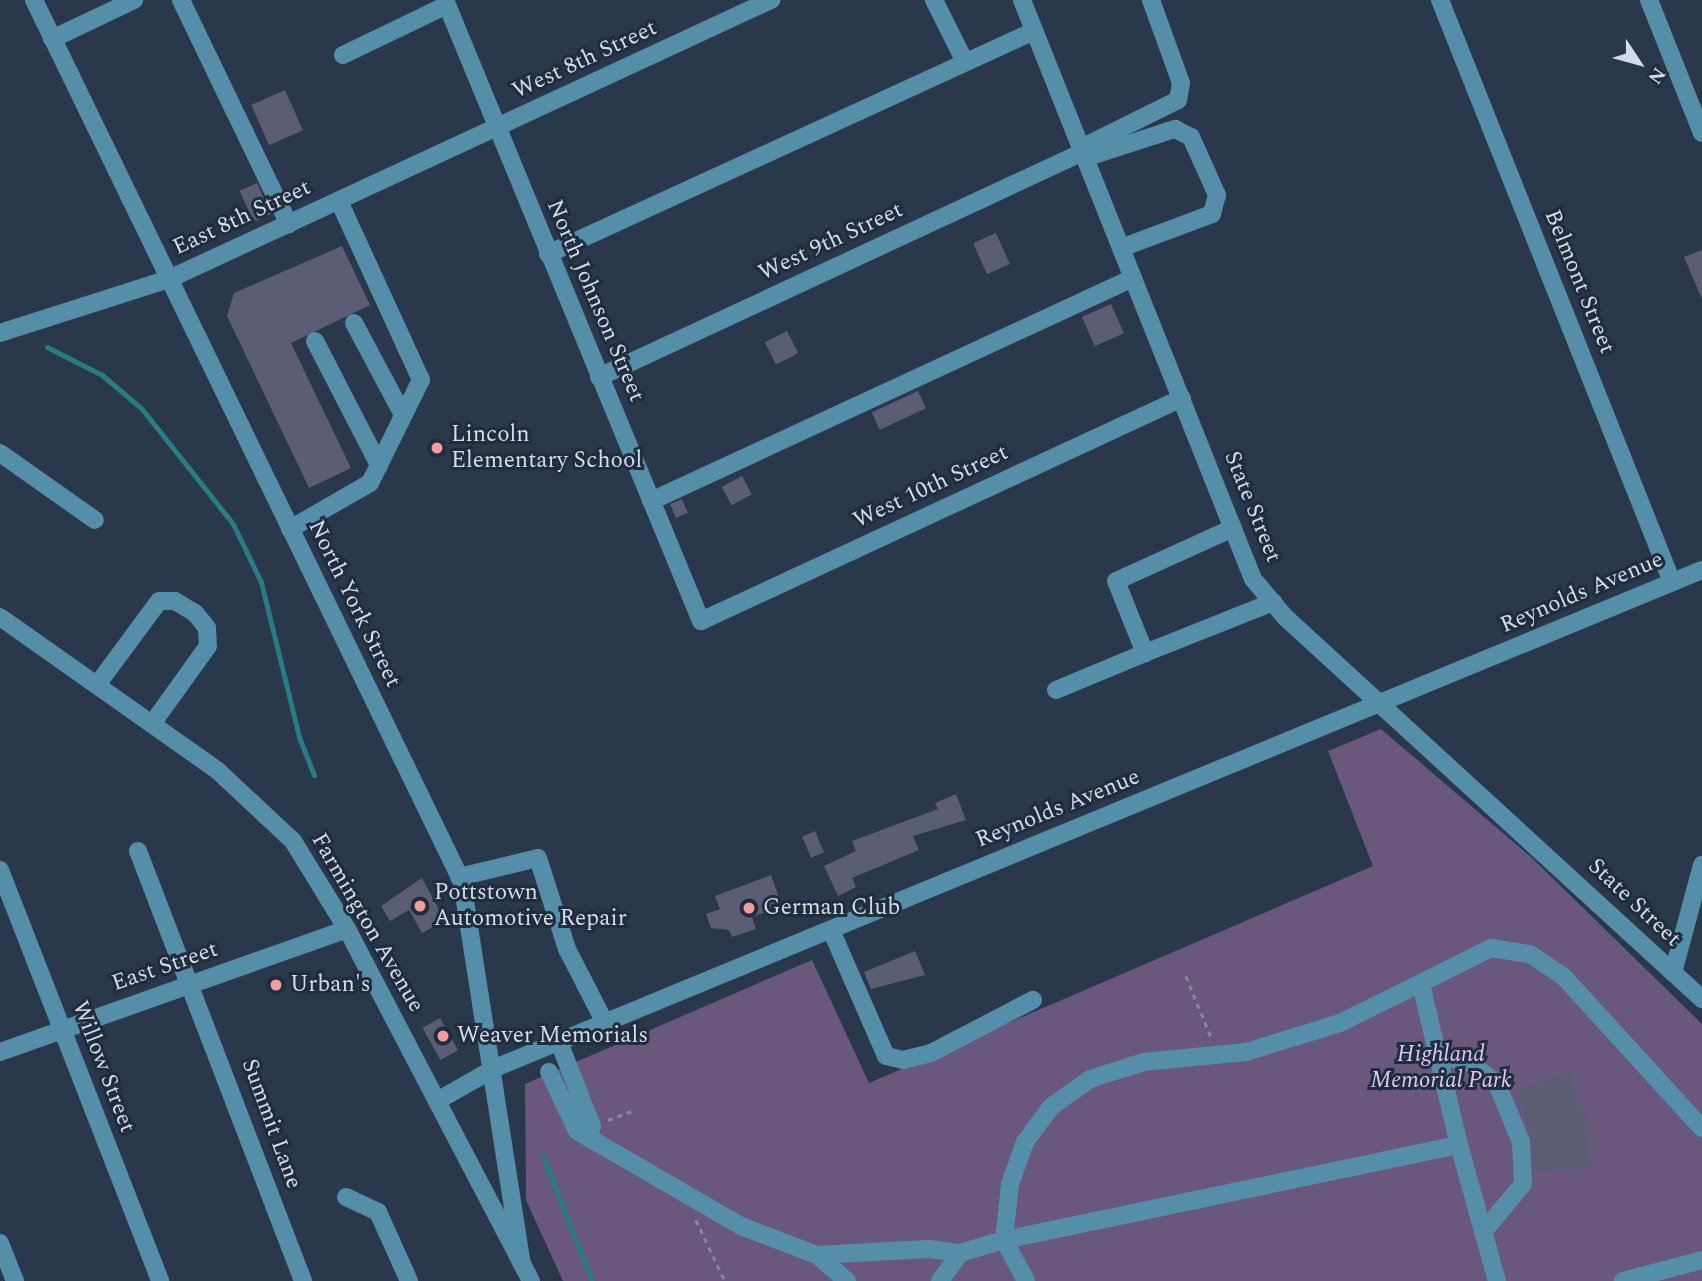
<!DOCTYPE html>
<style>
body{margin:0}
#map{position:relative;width:1702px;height:1281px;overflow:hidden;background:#29384a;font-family:Spectral,serif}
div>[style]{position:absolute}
.green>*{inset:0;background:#69577e}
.stream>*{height:5px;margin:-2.5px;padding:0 2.5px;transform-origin:2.5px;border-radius:2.5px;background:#267d85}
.building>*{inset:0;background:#5a5d74;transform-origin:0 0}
.path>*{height:2.5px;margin-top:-1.25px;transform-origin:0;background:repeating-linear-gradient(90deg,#7f8b9a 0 5px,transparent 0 10px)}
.minor>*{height:18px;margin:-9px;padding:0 9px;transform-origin:9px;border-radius:9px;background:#558ea8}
.dots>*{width:19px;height:19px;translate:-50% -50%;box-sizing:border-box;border:4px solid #1f2d3f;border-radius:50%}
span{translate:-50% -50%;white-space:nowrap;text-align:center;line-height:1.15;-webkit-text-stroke:6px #1f2d3f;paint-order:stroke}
.street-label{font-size:23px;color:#d3dce8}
.poi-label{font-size:23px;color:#d3dce8}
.left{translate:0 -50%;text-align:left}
.park-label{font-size:23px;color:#dfc6fc;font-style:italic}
.north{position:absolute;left:1604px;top:28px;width:70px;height:70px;-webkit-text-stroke:5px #1f2d3f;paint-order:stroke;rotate:126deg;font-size:19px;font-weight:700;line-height:28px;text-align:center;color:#d3dce8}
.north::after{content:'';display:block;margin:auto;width:24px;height:32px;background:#d3dce8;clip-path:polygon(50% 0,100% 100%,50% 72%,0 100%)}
</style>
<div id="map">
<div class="green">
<div style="clip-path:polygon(1381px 729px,1531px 857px,1702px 1024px,1702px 1281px,563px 1281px,526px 1200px,525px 1084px,812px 960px,869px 1083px,1373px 866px,1328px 751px)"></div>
</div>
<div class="stream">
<div style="left:47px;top:347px;width:62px;rotate:27deg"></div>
<div style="left:102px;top:375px;width:52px;rotate:40.4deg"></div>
<div style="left:142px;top:409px;width:147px;rotate:51.6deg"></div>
<div style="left:233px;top:524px;width:64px;rotate:64.2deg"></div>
<div style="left:261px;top:582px;width:160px;rotate:76.2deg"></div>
<div style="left:299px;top:737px;width:41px;rotate:68.5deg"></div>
<div style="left:543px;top:1156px;width:134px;rotate:68.6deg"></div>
</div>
<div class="building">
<div style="left:285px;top:90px;width:44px;height:37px;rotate:66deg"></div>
<div style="left:257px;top:183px;width:34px;height:19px;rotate:66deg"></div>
<div style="left:996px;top:233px;width:34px;height:25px;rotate:66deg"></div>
<div style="clip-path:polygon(342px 246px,370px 305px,291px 343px,351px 468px,309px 488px,227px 316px,234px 293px)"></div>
<div style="clip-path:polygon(1702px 250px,1702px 299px,1684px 257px)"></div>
<div style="left:1111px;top:304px;width:32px;height:32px;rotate:66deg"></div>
<div style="left:787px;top:331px;width:25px;height:25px;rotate:63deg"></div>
<div style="left:918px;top:391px;width:19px;height:51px;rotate:65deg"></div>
<div style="left:742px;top:476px;width:21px;height:23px;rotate:62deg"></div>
<div style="left:682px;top:499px;width:15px;height:13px;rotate:67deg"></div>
<div style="clip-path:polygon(956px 794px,966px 820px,913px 836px,919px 850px,852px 878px,856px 887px,838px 896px,824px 866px,856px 851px,852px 841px,938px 809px,935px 803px)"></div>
<div style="left:815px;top:831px;width:23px;height:14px;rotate:67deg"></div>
<div style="clip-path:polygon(771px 875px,782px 906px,752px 917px,756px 929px,732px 937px,729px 930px,711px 928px,706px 914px,720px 909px,715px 896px)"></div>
<div style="clip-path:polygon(422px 878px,445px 921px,422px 933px,409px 910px,390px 921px,381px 906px)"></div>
<div style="clip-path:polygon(915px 951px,925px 975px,871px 989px,864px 972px)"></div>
<div style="left:440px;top:1018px;width:37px;height:20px;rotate:61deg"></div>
<div style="clip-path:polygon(1572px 1071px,1580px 1110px,1585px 1109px,1592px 1169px,1534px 1172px,1532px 1141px,1516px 1091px)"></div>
</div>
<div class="path">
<div style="left:1186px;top:976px;width:68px;rotate:67.6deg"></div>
<div style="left:608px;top:1120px;width:25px;rotate:-21deg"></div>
<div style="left:696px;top:1220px;width:68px;rotate:64.6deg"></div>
</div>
<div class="minor">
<div style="left:34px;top:0;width:980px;rotate:64.11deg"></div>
<div style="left:462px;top:882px;width:387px;rotate:81.1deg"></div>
<div style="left:181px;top:0;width:249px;rotate:64.3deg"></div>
<div style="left:445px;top:0;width:672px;rotate:67.6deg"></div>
<div style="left:701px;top:621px;width:530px;rotate:-24.87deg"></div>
<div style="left:934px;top:0;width:69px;rotate:63.4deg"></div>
<div style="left:1022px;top:0;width:623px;rotate:68.25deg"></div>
<div style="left:1253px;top:579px;width:50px;rotate:49.9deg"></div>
<div style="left:1285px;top:617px;width:566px;rotate:42.49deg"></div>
<div style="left:1440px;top:0;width:627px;rotate:68.27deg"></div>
<div style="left:1649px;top:0;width:143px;rotate:68.3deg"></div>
<div style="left:52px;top:39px;width:91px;rotate:-25.4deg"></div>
<div style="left:343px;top:55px;width:115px;rotate:-25.7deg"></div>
<div style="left:1081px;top:148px;width:108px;rotate:-26.3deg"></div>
<div style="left:1178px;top:100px;width:17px;rotate:-80deg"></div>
<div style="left:1181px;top:83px;width:88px;rotate:-109.9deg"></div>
<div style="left:1085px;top:158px;width:95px;rotate:-17.9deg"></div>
<div style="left:1175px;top:129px;width:18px;rotate:27deg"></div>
<div style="left:1191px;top:137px;width:64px;rotate:65.9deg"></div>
<div style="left:1217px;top:195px;width:20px;rotate:105deg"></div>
<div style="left:1212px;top:214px;width:97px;rotate:159.5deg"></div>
<div style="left:548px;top:254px;width:535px;rotate:-24.65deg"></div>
<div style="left:354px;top:323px;width:102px;rotate:61.9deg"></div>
<div style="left:0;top:333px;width:177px;rotate:-17.7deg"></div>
<div style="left:169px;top:279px;width:664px;rotate:-24.87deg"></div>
<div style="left:315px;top:341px;width:140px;rotate:62.7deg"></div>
<div style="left:599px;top:377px;width:534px;rotate:-24.93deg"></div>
<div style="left:0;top:453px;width:116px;rotate:35.2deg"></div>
<div style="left:651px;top:501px;width:531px;rotate:-24.83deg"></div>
<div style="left:1233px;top:528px;width:128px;rotate:155.6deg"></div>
<div style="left:1116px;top:581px;width:78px;rotate:68.1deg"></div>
<div style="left:1145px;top:653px;width:138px;rotate:-21.7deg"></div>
<div style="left:290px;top:529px;width:92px;rotate:-29.9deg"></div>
<div style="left:370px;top:483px;width:115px;rotate:-63.7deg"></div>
<div style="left:421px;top:380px;width:197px;rotate:-114.6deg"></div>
<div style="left:0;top:617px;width:267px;rotate:35.2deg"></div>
<div style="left:218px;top:771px;width:103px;rotate:43deg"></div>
<div style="left:293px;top:841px;width:103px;rotate:58.5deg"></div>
<div style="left:347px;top:929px;width:397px;rotate:62.4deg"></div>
<div style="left:97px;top:685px;width:104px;rotate:-53.6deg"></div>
<div style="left:159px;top:601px;width:16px"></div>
<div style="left:175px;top:601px;width:23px;rotate:31deg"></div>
<div style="left:195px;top:613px;width:19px;rotate:51deg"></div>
<div style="left:207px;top:628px;width:18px;rotate:87deg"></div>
<div style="left:208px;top:646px;width:96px;rotate:125.7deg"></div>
<div style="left:1056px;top:690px;width:96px;rotate:-22.6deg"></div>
<div style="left:138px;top:851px;width:461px;rotate:69deg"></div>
<div style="left:0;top:870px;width:441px;rotate:68.7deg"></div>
<div style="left:459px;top:877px;width:81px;rotate:-13.5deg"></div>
<div style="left:538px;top:858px;width:96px;rotate:72.3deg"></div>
<div style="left:567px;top:949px;width:83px;rotate:62.8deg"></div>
<div style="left:831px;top:930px;width:137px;rotate:66.4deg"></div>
<div style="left:886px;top:1056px;width:17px;rotate:13deg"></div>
<div style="left:903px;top:1060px;width:29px;rotate:-14deg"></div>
<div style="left:931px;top:1053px;width:115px;rotate:-27.5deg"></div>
<div style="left:1673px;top:973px;width:112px;rotate:-75deg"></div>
<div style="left:559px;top:1042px;width:90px;rotate:68.6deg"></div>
<div style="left:592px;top:1126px;width:10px;rotate:107deg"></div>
<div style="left:0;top:1052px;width:368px;rotate:-19.5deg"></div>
<div style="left:1440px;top:1056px;width:30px;rotate:12deg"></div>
<div style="left:1469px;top:1062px;width:36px;rotate:38deg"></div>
<div style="left:1497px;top:1084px;width:63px;rotate:67.5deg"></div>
<div style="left:1521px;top:1142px;width:42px;rotate:87.3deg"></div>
<div style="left:1523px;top:1184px;width:62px;rotate:129.8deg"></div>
<div style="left:549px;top:1072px;width:65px;rotate:64.6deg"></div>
<div style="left:577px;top:1131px;width:190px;rotate:30.1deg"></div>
<div style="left:741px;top:1226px;width:81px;rotate:20.9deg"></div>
<div style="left:817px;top:1255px;width:40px;rotate:41deg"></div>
<div style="left:437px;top:1101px;width:67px;rotate:-29.6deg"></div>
<div style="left:495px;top:1068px;width:1306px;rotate:-22.42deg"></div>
<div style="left:1459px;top:1145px;width:141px;rotate:74.4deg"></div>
<div style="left:346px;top:1197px;width:35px;rotate:25deg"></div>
<div style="left:378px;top:1212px;width:76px;rotate:65.8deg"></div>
<div style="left:0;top:1243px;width:41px;rotate:68.5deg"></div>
<div style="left:817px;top:1255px;width:111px;rotate:-3.1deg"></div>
<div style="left:928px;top:1249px;width:32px;rotate:7deg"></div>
<div style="left:960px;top:1253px;width:46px;rotate:-16.5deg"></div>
<div style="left:1004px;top:1240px;width:56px;rotate:-83.9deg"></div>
<div style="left:1010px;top:1184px;width:45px;rotate:-70.3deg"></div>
<div style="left:1025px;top:1142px;width:44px;rotate:-53.4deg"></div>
<div style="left:1051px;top:1107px;width:48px;rotate:-35.7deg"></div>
<div style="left:1090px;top:1079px;width:57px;rotate:-17.5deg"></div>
<div style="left:1144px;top:1062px;width:102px;rotate:-5.6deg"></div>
<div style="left:1246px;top:1052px;width:98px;rotate:-17.1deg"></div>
<div style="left:1340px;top:1023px;width:169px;rotate:-26.4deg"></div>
<div style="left:1491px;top:948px;width:39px;rotate:9deg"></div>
<div style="left:1530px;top:954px;width:40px;rotate:34deg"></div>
<div style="left:1563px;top:976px;width:206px;rotate:47.6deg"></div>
<div style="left:940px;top:1281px;width:34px;rotate:-54deg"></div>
<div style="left:1026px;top:1281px;width:47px;rotate:-118.2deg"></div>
<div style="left:1004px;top:1240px;width:465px;rotate:-11.8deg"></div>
<div style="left:1459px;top:1145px;width:165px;rotate:-103.3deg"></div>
<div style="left:1623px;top:1281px;width:82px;rotate:-14.9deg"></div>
</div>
<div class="dots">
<div style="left:437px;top:448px;background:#f59b99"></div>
<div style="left:420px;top:906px;background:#f59b99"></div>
<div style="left:749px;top:908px;background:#f59b99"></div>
<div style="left:276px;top:985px;background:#f59b99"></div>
<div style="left:443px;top:1036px;background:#f59b99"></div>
</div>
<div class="street-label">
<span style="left:585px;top:60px;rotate:-25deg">West 8th Street</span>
<span style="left:242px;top:218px;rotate:-25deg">East 8th Street</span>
<span style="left:831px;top:242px;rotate:-25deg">West 9th Street</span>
<span style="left:1579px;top:282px;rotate:68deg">Belmont Street</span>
<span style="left:595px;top:301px;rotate:67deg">North Johnson Street</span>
<span style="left:931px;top:487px;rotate:-25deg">West 10th Street</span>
<span style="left:1252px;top:507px;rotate:68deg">State Street</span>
<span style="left:1582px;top:593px;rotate:-23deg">Reynolds Avenue</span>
<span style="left:354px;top:604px;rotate:64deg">North York Street</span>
<span style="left:1058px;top:809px;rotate:-22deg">Reynolds Avenue</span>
<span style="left:1634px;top:903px;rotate:43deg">State Street</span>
<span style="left:367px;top:923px;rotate:60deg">Farmington Avenue</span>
<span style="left:165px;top:967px;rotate:-19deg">East Street</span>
<span style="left:103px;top:1067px;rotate:69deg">Willow Street</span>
<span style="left:271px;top:1124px;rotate:70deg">Summit Lane</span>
</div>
<div class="poi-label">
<span class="left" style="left:451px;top:448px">Lincoln<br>Elementary School</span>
<span class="left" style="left:434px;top:906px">Pottstown<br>Automotive Repair</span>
<span class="left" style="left:763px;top:908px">German Club</span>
<span class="left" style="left:290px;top:985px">Urban's</span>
<span class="left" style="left:457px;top:1036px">Weaver Memorials</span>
</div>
<div class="park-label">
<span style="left:1441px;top:1068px">Highland<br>Memorial Park</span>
</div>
<div class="north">N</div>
</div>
